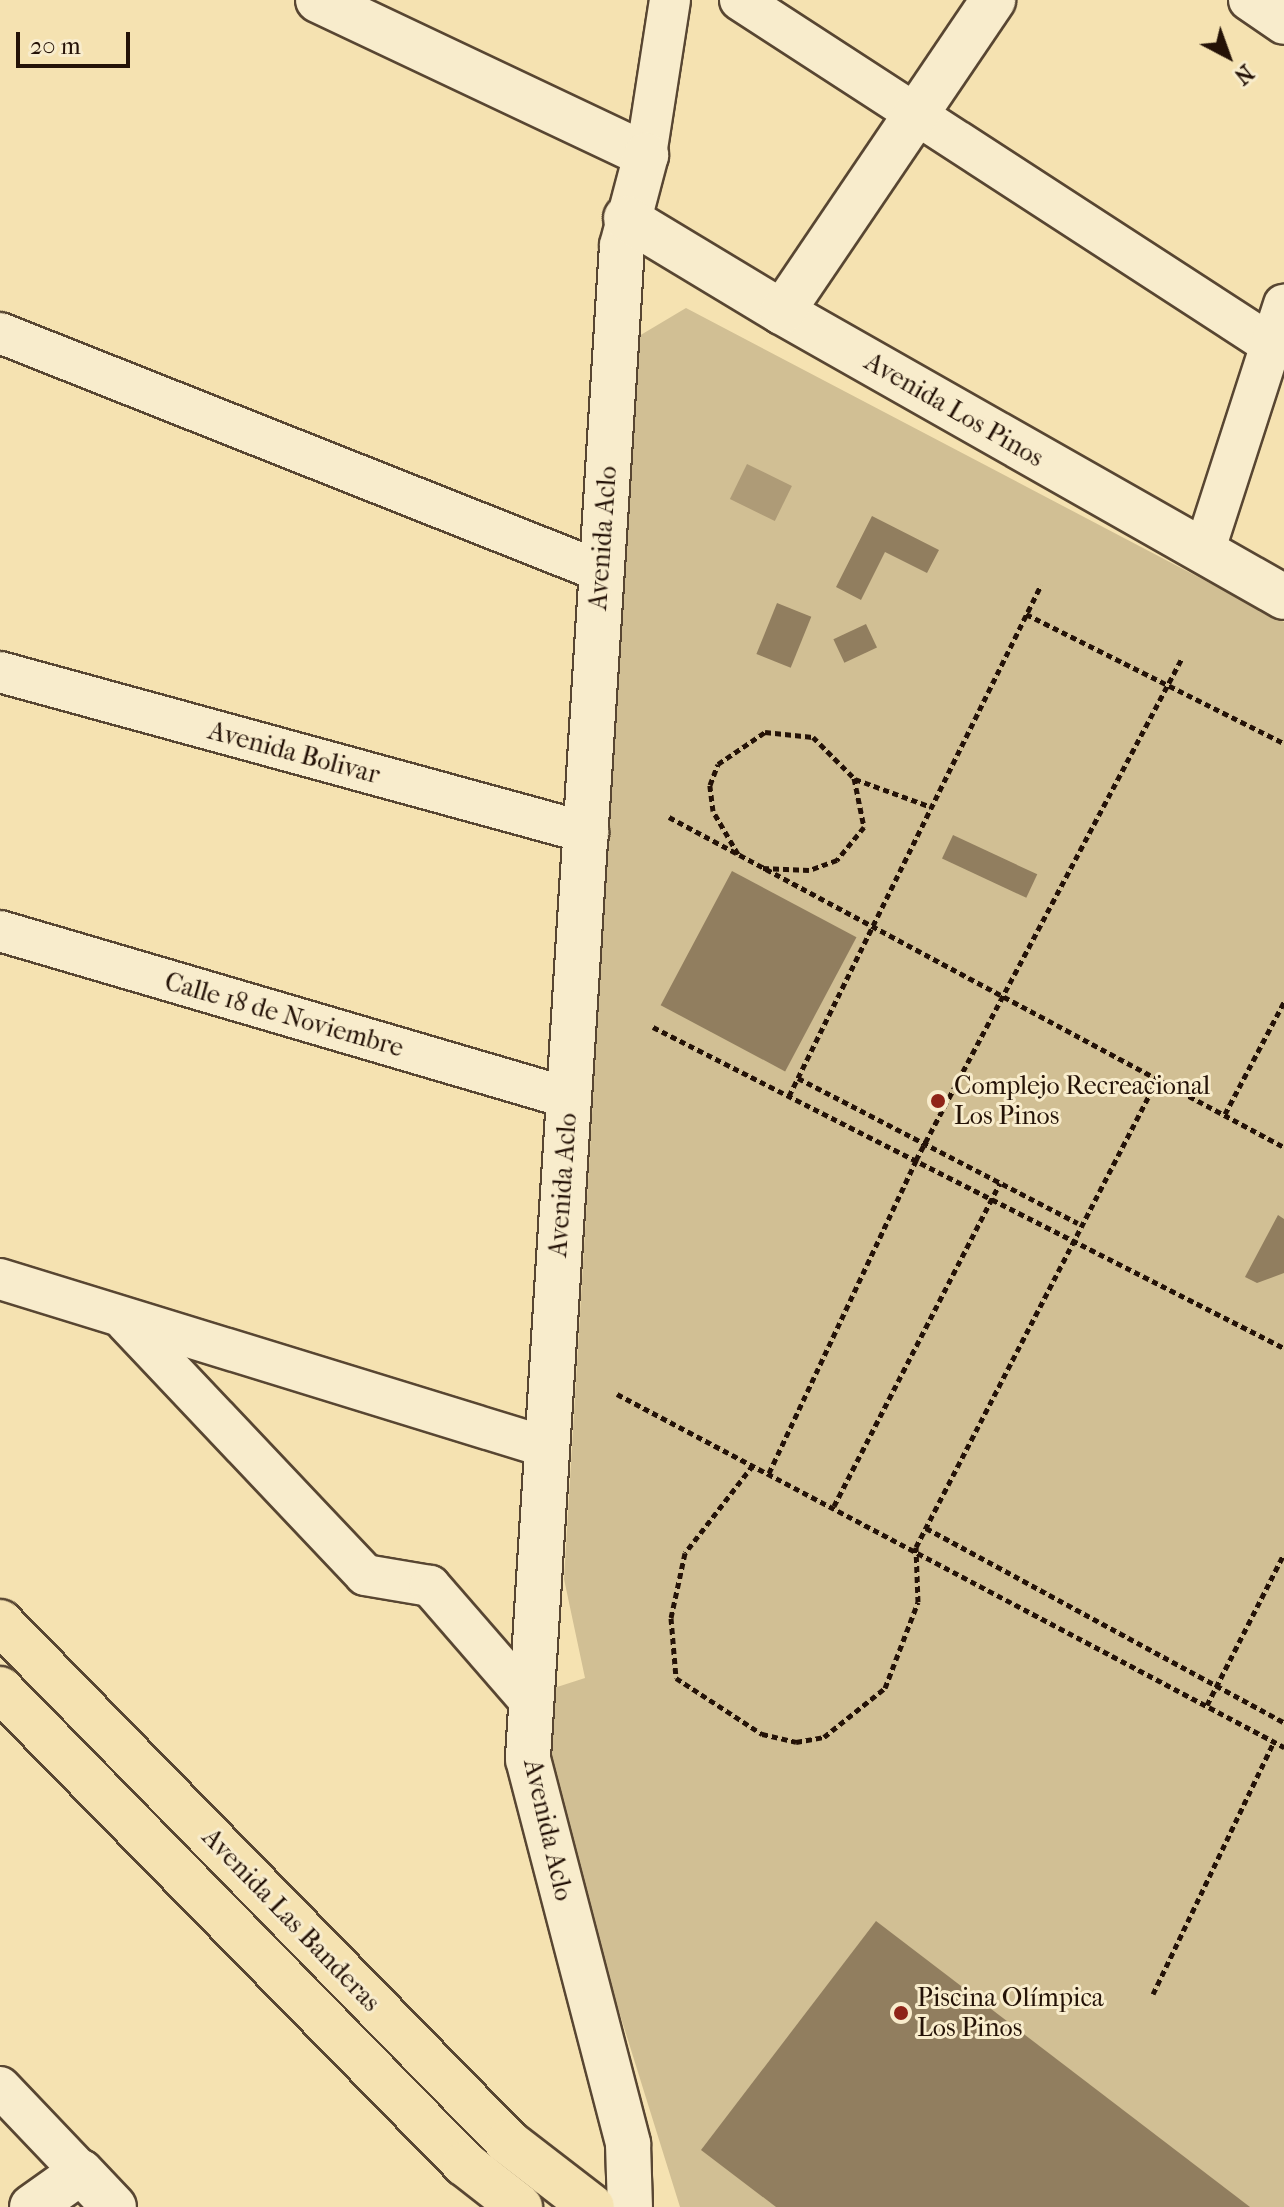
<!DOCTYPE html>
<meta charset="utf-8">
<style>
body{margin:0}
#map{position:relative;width:1284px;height:2207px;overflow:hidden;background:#f5e2b1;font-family:"IM FELL French Canon",serif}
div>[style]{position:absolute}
.green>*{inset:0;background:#d1bf94}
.water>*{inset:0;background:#ae9b77;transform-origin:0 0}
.building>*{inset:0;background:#917e5f;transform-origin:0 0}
.path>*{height:5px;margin-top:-2.5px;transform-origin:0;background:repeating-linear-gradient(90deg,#241207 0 6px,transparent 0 10px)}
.roads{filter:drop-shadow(2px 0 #584632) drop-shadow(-2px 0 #584632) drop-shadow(0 2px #584632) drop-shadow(0 -2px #584632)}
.minor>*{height:40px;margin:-20px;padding:0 20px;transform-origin:20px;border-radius:20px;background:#f8eccc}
.tertiary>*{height:44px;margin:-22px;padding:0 22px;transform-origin:22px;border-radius:22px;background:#f8eccc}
.secondary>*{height:44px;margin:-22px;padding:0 22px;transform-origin:22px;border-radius:22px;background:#f8eccc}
.primary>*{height:44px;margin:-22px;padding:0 22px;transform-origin:22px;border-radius:22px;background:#f5e2b1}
.dots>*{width:22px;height:22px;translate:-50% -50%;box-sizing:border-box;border:4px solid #f8eccc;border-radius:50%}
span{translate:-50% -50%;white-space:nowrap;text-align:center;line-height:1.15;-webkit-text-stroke:6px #f8eccc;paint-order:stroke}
.street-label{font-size:26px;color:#241207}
.poi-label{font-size:26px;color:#241207}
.left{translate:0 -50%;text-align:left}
.north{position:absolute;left:1188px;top:16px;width:80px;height:80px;-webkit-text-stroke:6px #f8eccc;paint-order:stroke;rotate:139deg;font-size:22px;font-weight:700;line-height:32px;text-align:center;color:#241207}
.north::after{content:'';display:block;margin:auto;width:28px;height:36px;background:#241207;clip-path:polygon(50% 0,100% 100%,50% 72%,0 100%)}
.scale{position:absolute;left:16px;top:32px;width:114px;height:36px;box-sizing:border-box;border:4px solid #241207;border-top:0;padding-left:10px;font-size:24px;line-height:28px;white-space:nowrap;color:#241207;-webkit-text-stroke:6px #f8eccc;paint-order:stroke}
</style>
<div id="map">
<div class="green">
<div style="clip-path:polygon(686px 308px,1284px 622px,1284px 2207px,680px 2207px,545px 1774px,554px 1688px,585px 1678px,564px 1579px,639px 336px)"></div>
</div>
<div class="water">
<div style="left:747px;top:464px;width:50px;height:39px;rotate:26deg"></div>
</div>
<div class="building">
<div style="clip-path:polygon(872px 516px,939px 550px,927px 573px,885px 552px,861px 600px,836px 587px)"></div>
<div style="left:777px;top:603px;width:37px;height:55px;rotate:22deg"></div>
<div style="left:866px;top:624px;width:26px;height:36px;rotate:65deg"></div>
<div style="left:953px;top:835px;width:93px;height:26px;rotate:25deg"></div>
<div style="left:732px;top:871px;width:141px;height:152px;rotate:28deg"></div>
<div style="clip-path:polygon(1278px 1215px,1284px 1219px,1284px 1273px,1257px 1283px,1245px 1277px)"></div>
<div style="clip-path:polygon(876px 1921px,1250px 2207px,776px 2207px,701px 2150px)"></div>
</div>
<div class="path">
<div style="left:1026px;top:614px;width:288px;rotate:26.6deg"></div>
<div style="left:855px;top:779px;width:81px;rotate:20.2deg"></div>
<div style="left:669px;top:817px;width:698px;rotate:28.22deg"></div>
<div style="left:738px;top:854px;width:50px;rotate:-120.2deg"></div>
<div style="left:713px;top:811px;width:26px;rotate:-97deg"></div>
<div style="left:710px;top:785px;width:22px;rotate:-69deg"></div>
<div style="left:718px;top:764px;width:57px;rotate:-34.2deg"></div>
<div style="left:765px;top:732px;width:48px;rotate:5.9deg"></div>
<div style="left:813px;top:737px;width:58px;rotate:45deg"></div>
<div style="left:854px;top:778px;width:50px;rotate:78.5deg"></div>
<div style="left:864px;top:827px;width:43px;rotate:129.3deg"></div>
<div style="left:837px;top:860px;width:30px;rotate:160deg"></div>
<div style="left:809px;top:870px;width:47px;rotate:-177.6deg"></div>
<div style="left:653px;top:1027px;width:708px;rotate:26.96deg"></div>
<div style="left:798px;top:1078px;width:315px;rotate:27.4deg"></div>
<div style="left:789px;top:1096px;width:570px;rotate:-63.75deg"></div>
<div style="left:1225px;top:1114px;width:127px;rotate:-62.2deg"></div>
<div style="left:617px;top:1394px;width:755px;rotate:27.89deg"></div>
<div style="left:753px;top:1465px;width:111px;rotate:127.7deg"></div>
<div style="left:685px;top:1553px;width:66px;rotate:102.2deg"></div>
<div style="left:671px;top:1618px;width:60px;rotate:85.2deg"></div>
<div style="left:676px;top:1678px;width:103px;rotate:33.1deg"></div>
<div style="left:762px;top:1734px;width:35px;rotate:13deg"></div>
<div style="left:796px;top:1742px;width:28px;rotate:-10deg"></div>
<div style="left:824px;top:1737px;width:78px;rotate:-38.8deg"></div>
<div style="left:885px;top:1688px;width:92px;rotate:-69deg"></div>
<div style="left:918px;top:1602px;width:55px;rotate:-92.1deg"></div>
<div style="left:916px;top:1547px;width:526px;rotate:-62.7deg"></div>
<div style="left:769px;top:1473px;width:346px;rotate:-64.8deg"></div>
<div style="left:916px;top:1160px;width:568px;rotate:-62.08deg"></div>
<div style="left:834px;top:1506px;width:363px;rotate:-62.8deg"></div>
<div style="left:926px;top:1528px;width:407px;rotate:28.5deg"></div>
<div style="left:1207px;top:1705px;width:169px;rotate:-63deg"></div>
<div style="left:1153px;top:1994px;width:280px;rotate:-64.4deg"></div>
</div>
<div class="roads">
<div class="minor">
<div style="left:740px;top:0;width:632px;rotate:32.99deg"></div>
<div style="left:1249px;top:0;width:42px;rotate:34.4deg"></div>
<div style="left:646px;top:155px;width:157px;rotate:-81.2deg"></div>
<div style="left:0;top:333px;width:645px;rotate:21.64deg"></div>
<div style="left:1204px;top:552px;width:260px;rotate:-72.1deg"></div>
<div style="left:0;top:672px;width:610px;rotate:15.31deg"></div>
<div style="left:0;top:931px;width:593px;rotate:16.36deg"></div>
<div style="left:0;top:1279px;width:571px;rotate:17.1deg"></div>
<div style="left:126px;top:1322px;width:348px;rotate:46.6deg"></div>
<div style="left:365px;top:1575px;width:66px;rotate:9.6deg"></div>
<div style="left:430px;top:1586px;width:154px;rotate:49deg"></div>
<div style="left:0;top:2087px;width:117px;rotate:46.4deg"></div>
</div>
<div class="tertiary">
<div style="left:782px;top:312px;width:577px;rotate:29.58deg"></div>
<div style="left:32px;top:2207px;width:60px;rotate:-35.5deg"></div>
<div style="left:81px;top:2172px;width:48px;rotate:46.7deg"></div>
</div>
<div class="secondary">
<div style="left:318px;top:0;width:363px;rotate:25.3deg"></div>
<div style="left:646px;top:155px;width:94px;rotate:104.8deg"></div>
<div style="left:622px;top:246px;width:1516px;rotate:93.56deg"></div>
<div style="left:528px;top:1759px;width:398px;rotate:75.4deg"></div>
<div style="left:628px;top:2144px;width:63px;rotate:88.2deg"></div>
<div style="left:626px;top:218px;width:182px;rotate:31.1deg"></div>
<div style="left:782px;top:312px;width:377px;rotate:-55.9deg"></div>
</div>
<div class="primary">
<div style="left:0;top:1622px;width:727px;rotate:45.67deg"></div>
<div style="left:508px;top:2142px;width:106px;rotate:37.7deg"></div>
<div style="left:0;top:1689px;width:665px;rotate:45.61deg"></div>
<div style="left:465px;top:2164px;width:70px;rotate:38deg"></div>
</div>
</div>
<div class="dots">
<div style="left:938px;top:1101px;background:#8f2418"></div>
<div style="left:901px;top:2013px;background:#8f2418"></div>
</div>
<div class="street-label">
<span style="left:954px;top:410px;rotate:30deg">Avenida Los Pinos</span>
<span style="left:603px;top:538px;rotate:-86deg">Avenida Aclo</span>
<span style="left:294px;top:753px;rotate:15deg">Avenida Bolivar</span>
<span style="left:284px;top:1015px;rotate:16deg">Calle 18 de Noviembre</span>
<span style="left:563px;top:1185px;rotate:-86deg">Avenida Aclo</span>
<span style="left:548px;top:1830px;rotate:77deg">Avenida Aclo</span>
<span style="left:291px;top:1920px;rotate:46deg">Avenida Las Banderas</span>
</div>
<div class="poi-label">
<span class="left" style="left:954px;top:1101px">Complejo Recreacional<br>Los Pinos</span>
<span class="left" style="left:917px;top:2013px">Piscina Olímpica<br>Los Pinos</span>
</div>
<div class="north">N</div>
<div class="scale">20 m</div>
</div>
